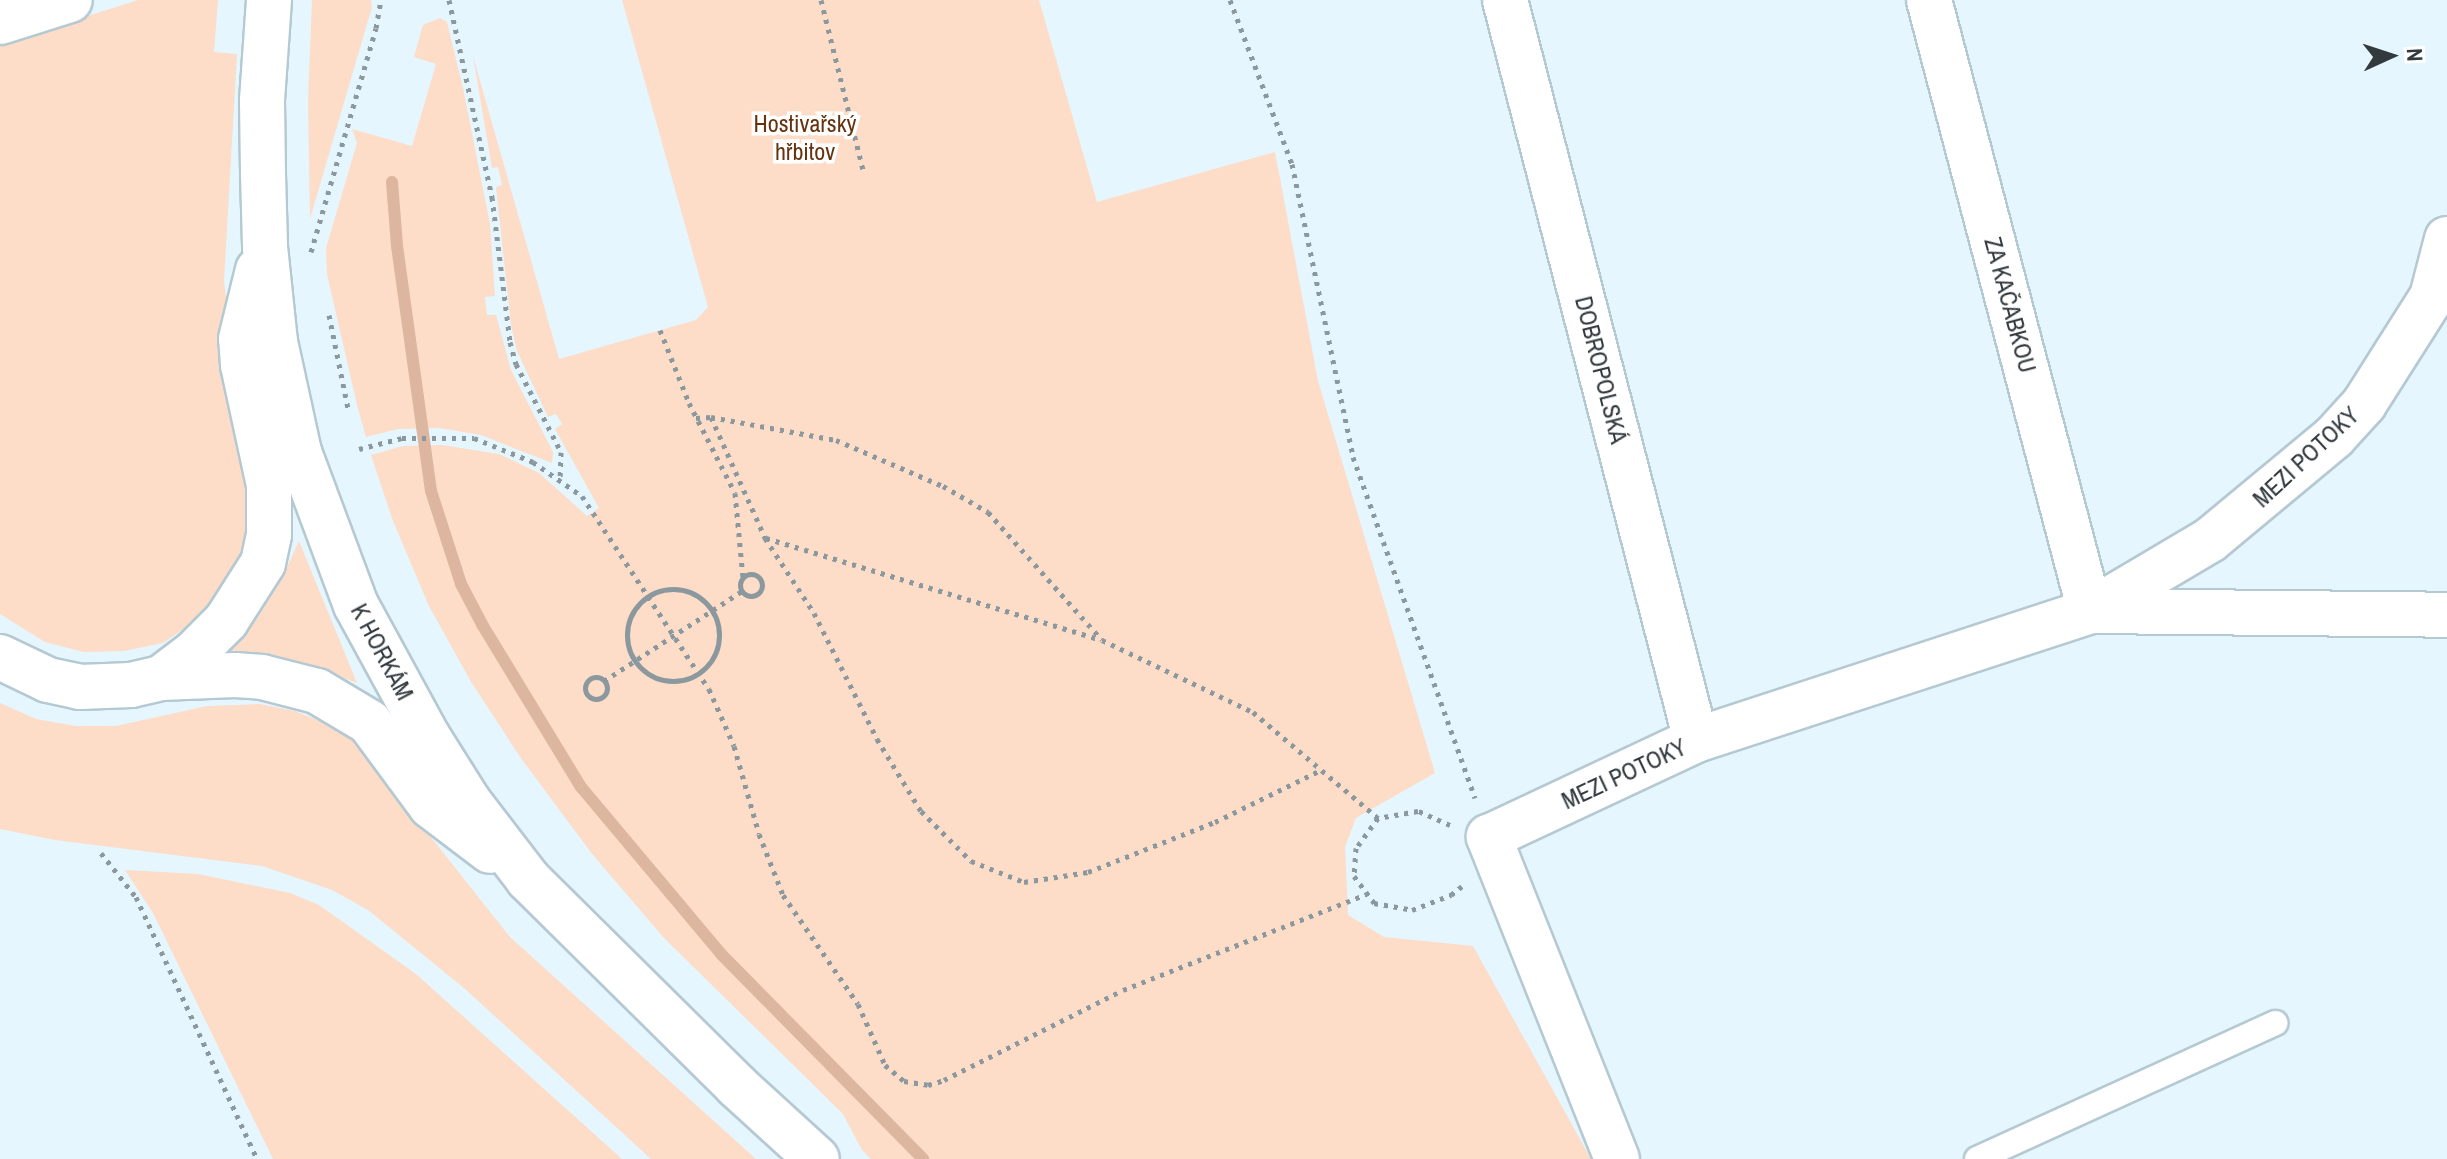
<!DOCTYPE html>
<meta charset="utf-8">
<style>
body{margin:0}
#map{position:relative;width:2447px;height:1159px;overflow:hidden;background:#e5f6fe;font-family:"Archivo Narrow",sans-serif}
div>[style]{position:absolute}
.green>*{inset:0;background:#fddcc8}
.stream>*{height:12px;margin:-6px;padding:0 6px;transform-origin:6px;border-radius:6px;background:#ddb69f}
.path>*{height:5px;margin-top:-2.5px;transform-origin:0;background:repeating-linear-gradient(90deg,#8b989e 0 4px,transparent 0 10px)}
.path>.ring{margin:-2.5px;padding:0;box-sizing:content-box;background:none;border:5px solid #8b989e;border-radius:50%}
.roads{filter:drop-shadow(2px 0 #b5c9d2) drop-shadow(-2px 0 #b5c9d2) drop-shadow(0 2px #b5c9d2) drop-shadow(0 -2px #b5c9d2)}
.service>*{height:24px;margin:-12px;padding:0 12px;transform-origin:12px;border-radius:12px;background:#fff}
.minor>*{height:44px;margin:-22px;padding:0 22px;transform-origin:22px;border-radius:22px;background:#fff}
.secondary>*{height:44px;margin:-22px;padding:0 22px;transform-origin:22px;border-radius:22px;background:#fff}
span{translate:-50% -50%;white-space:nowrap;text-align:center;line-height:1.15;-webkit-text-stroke:7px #fff;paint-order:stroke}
.park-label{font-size:24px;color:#65330f}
.street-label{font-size:24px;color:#323a3e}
.north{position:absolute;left:2351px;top:16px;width:80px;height:80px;-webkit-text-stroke:6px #fff;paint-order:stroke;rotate:87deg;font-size:22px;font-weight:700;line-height:32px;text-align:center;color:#323a3e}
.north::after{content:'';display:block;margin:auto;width:28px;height:36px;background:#323a3e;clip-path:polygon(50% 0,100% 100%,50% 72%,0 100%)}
</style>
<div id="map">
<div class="green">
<div style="clip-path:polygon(138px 0,218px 0,214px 52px,237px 54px,224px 281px,252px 510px,242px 562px,225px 591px,196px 620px,163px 643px,124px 651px,84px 652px,45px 642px,0 614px,0 44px)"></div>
<div style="clip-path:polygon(312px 0,371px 0,372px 7px,310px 219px,308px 101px)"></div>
<div style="clip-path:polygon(622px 0,1039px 0,1097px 202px,1275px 152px,1318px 381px,1435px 773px,1356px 818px,1345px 847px,1348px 915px,1384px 937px,1473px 946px,1591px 1159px,871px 1159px,862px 1150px,843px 1114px,664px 938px,593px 855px,520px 757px,470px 680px,429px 606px,393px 521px,371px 455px,403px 446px,442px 445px,499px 454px,539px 473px,587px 516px,599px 508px,555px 429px,562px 424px,556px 414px,548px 417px,517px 351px,511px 325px,496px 187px,502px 185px,498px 167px,492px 168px,473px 56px,559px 359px,696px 320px,708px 307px)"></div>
<div style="clip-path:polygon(440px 18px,447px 22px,463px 88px,490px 224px,495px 296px,485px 297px,487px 315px,496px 315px,511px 370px,553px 452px,552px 463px,481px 435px,439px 428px,398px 429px,366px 437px,357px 405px,327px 274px,326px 248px,357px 143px,352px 129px,412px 146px,436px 64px,414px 57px,423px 25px)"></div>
<div style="clip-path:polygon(299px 541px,357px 683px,313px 666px,265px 656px,220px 656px,257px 619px,282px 578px)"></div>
<div style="clip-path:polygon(0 703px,36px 719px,76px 726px,116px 726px,207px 706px,260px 704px,295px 711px,351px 734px,387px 771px,426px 831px,510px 937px,756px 1159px,651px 1159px,464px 988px,368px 910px,332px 890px,262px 866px,55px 840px,0 829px)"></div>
<div style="clip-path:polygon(125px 870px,198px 874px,290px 893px,319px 905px,416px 974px,622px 1159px,273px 1159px,153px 913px)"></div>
</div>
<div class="stream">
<div style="left:392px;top:182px;width:64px;rotate:85.5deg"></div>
<div style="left:397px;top:246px;width:247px;rotate:82.1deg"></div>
<div style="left:431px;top:491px;width:98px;rotate:72.1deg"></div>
<div style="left:461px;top:584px;width:47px;rotate:62.4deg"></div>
<div style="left:483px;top:626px;width:188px;rotate:58.7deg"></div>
<div style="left:581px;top:787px;width:218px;rotate:50deg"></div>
<div style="left:721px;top:954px;width:288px;rotate:45.4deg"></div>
</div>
<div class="path">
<div style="left:449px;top:0;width:202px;rotate:77.7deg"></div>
<div style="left:492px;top:197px;width:146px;rotate:82.9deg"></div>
<div style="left:510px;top:342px;width:23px;rotate:75deg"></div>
<div style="left:516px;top:364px;width:99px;rotate:62.9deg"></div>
<div style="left:561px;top:452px;width:25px;rotate:92deg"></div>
<div style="left:821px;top:0;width:179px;rotate:76.1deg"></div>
<div style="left:1230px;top:0;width:175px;rotate:69.3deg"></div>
<div style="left:1292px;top:164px;width:299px;rotate:78.2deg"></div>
<div style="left:1353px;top:457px;width:362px;rotate:70.3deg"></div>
<div style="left:311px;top:252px;width:233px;rotate:-73.8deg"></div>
<div style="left:376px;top:28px;width:28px;rotate:-80deg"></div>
<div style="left:329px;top:315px;width:95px;rotate:78.5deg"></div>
<div style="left:660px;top:330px;width:79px;rotate:68.3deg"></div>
<div style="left:689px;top:403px;width:101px;rotate:62.9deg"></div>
<div style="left:735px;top:493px;width:84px;rotate:84.6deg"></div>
<div style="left:711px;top:417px;width:133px;rotate:65.9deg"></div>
<div style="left:765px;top:538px;width:90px;rotate:56.8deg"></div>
<div style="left:814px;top:613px;width:141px;rotate:63.4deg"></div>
<div style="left:877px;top:739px;width:84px;rotate:58.6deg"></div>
<div style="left:921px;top:811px;width:71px;rotate:45deg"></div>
<div style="left:971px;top:861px;width:57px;rotate:21.6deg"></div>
<div style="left:1024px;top:882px;width:65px;rotate:-8.9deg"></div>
<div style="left:1088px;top:872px;width:136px;rotate:-21.5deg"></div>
<div style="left:1215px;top:822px;width:118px;rotate:-26.1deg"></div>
<div style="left:696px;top:418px;width:15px;rotate:-4deg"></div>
<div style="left:711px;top:417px;width:127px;rotate:10.4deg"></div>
<div style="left:836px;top:440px;width:116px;rotate:23.3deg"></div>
<div style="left:943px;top:486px;width:52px;rotate:30deg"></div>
<div style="left:988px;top:512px;width:171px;rotate:48.3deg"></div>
<div style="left:1102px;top:640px;width:167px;rotate:25.5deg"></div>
<div style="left:1253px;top:712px;width:164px;rotate:40.3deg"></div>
<div style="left:359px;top:449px;width:44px;rotate:-14.3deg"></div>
<div style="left:402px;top:438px;width:72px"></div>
<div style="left:474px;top:438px;width:64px;rotate:22.1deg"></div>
<div style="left:533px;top:462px;width:60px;rotate:34.8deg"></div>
<div style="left:582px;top:496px;width:231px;rotate:56.7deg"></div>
<div style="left:709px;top:689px;width:62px;rotate:66.3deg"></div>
<div style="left:734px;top:746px;width:91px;rotate:74.1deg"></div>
<div style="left:759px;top:834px;width:66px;rotate:68.5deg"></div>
<div style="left:783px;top:895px;width:132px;rotate:55.5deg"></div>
<div style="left:858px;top:1004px;width:67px;rotate:66.1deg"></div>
<div style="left:885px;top:1065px;width:25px;rotate:40deg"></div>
<div style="left:904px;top:1081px;width:24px;rotate:9deg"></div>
<div style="left:928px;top:1085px;width:17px;rotate:-17deg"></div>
<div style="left:944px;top:1080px;width:200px;rotate:-26.7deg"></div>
<div style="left:1123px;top:990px;width:262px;rotate:-21.5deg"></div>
<div style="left:766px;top:538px;width:350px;rotate:16.9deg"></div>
<div class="ring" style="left:740px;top:574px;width:17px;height:17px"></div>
<div class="ring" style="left:627px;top:589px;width:87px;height:87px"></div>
<div class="ring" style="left:585px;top:677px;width:17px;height:17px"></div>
<div style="left:604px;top:681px;width:165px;rotate:-33.1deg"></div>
<div style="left:1450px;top:825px;width:35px;rotate:-156deg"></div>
<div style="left:1418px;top:811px;width:41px;rotate:170.1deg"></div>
<div style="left:1378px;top:818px;width:37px;rotate:126deg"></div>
<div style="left:1356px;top:848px;width:28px;rotate:94deg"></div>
<div style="left:1354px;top:876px;width:34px;rotate:53deg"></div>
<div style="left:1374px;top:903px;width:39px;rotate:10deg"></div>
<div style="left:1412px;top:910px;width:42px;rotate:-21deg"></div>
<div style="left:1451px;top:895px;width:14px;rotate:-39deg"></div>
<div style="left:101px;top:853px;width:56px;rotate:51.5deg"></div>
<div style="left:136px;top:897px;width:289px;rotate:65.2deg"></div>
</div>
<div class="roads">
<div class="service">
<div style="left:1977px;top:1159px;width:328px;rotate:-24.5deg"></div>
</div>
<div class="minor">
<div style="left:1505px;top:0;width:764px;rotate:75.53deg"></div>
<div style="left:1929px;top:0;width:632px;rotate:75.24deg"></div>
<div style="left:0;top:22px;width:73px;rotate:-17.4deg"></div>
<div style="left:2090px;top:611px;width:357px;rotate:0.6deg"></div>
<div style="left:1617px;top:1159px;width:347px;rotate:-111.7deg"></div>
<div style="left:1489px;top:837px;width:229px;rotate:-25.1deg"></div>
<div style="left:1696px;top:740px;width:415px;rotate:-18.1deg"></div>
<div style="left:2090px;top:611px;width:139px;rotate:-30.6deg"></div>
<div style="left:2210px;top:540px;width:161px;rotate:-39.7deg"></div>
<div style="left:2334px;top:437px;width:45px;rotate:-47.7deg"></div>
<div style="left:2364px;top:404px;width:127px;rotate:-57.6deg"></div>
<div style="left:2432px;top:297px;width:60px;rotate:-75.5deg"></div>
</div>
<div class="secondary">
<div style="left:269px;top:0;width:101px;rotate:94deg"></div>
<div style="left:262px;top:101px;width:73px;rotate:89.2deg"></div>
<div style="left:263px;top:174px;width:73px;rotate:88.4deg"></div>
<div style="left:265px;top:247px;width:96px;rotate:84deg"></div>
<div style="left:275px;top:342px;width:113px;rotate:77.7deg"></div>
<div style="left:299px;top:452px;width:163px;rotate:69.6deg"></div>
<div style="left:356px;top:605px;width:150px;rotate:61.4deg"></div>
<div style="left:428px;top:737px;width:77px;rotate:57.8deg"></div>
<div style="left:469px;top:802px;width:97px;rotate:52.5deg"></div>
<div style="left:528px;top:879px;width:294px;rotate:44.7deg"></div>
<div style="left:737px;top:1086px;width:108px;rotate:42.4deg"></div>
<div style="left:0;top:657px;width:53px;rotate:25.6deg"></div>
<div style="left:48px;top:680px;width:33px;rotate:12deg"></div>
<div style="left:80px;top:687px;width:51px;rotate:-2.2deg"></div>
<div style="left:131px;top:685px;width:31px;rotate:-13deg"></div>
<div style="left:161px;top:678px;width:74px;rotate:-2.3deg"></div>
<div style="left:235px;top:675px;width:27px;rotate:4deg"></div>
<div style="left:262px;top:677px;width:57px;rotate:14.3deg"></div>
<div style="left:317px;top:691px;width:61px;rotate:30.8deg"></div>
<div style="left:369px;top:722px;width:104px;rotate:53.6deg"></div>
<div style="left:431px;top:806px;width:74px;rotate:37.3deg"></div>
<div style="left:161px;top:678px;width:40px;rotate:-37deg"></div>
<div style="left:193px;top:654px;width:47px;rotate:-45deg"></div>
<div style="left:226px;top:621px;width:69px;rotate:-57.5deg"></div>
<div style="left:263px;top:563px;width:29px;rotate:-78deg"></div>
<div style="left:269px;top:535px;width:50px;rotate:-90deg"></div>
<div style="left:269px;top:485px;width:123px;rotate:-102.2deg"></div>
<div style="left:243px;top:365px;width:26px;rotate:-94deg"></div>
<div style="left:241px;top:339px;width:71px;rotate:-76.2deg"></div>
</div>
</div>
<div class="park-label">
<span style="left:805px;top:138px">Hostivařský<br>hřbitov</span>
</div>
<div class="street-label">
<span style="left:2010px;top:305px;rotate:75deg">ZA KAČABKOU</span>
<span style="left:1601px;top:370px;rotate:76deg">DOBROPOLSKÁ</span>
<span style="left:2306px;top:457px;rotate:-43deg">MEZI POTOKY</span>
<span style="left:382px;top:652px;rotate:62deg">K HORKÁM</span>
<span style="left:1624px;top:774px;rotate:-25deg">MEZI POTOKY</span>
</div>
<div class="north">N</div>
</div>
